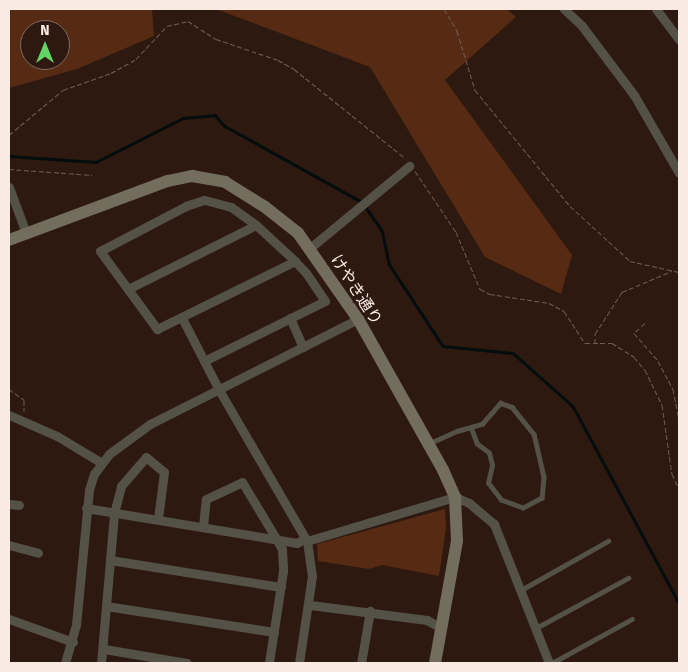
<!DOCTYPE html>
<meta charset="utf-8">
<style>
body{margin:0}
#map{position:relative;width:688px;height:672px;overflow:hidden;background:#2d190f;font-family:"Fira Sans","Noto Sans JP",sans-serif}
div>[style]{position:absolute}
.green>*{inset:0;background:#562a13}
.stream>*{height:2.5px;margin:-1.25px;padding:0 1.25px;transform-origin:1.25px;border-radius:1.25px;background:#030d0e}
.path>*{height:1px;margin-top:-0.5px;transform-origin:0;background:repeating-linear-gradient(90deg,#6f5c53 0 5px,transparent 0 7.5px)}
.lane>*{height:4.5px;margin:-2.25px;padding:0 2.25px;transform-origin:2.25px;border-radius:2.25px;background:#545147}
.street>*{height:9px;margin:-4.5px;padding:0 4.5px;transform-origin:4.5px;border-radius:4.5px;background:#545147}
.secondary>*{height:12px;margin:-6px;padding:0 6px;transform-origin:6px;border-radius:6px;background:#726d5d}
span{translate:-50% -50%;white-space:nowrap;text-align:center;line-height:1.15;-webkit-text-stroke:5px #2d190f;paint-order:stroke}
.street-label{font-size:16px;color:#f9eae4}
.frame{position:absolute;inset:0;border:10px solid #f9eae4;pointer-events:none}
.north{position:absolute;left:20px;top:20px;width:50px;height:50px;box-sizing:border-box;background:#2d190f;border:1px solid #7f6d64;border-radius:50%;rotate:0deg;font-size:14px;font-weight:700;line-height:20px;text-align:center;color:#f9eae4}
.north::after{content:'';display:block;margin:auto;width:18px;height:22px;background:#65d467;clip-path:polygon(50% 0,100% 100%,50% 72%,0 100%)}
</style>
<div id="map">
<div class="green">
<div style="clip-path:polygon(evenodd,9px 9px,152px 9px,154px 36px,77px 69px,9px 88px,9px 9px,30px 30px,60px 30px,60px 60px,30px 60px,30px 30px)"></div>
<div style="clip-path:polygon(216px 9px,506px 9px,516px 17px,445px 80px,572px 255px,561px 294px,485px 257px,370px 67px)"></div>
<div style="clip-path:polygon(445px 509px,446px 528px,439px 576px,382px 565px,369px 569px,318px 561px,317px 544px)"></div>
</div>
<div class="stream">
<div style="left:9px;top:156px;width:87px;rotate:3.9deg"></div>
<div style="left:96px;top:162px;width:97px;rotate:-26.8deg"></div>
<div style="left:183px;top:118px;width:32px;rotate:-5deg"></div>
<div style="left:215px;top:115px;width:15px;rotate:48deg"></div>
<div style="left:225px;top:126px;width:157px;rotate:29deg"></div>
<div style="left:365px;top:206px;width:29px;rotate:55deg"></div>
<div style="left:382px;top:230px;width:35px;rotate:78deg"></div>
<div style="left:389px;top:264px;width:98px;rotate:56.6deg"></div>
<div style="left:443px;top:346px;width:70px;rotate:5.7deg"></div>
<div style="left:513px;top:353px;width:80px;rotate:41.5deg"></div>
<div style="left:573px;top:406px;width:224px;rotate:61.7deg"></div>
</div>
<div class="path">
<div style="left:444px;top:9px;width:26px;rotate:59deg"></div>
<div style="left:457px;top:31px;width:62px;rotate:73deg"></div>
<div style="left:475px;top:90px;width:150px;rotate:50.7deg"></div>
<div style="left:570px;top:206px;width:81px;rotate:42.5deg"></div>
<div style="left:630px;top:261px;width:50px;rotate:12.7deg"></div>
<div style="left:9px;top:135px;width:70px;rotate:-39.8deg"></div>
<div style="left:63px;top:90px;width:51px;rotate:-19.5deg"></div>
<div style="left:111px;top:73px;width:29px;rotate:-29deg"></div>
<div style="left:136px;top:59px;width:45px;rotate:-46.8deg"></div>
<div style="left:167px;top:26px;width:22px;rotate:-13deg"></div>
<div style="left:188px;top:21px;width:33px;rotate:33deg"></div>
<div style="left:216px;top:39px;width:65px;rotate:18.7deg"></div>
<div style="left:278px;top:60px;width:18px;rotate:29deg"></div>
<div style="left:294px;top:69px;width:142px;rotate:38.7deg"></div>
<div style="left:9px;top:169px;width:83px;rotate:4.1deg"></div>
<div style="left:415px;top:171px;width:73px;rotate:56.1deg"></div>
<div style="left:456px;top:232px;width:62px;rotate:67.2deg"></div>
<div style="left:480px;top:289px;width:11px;rotate:27deg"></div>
<div style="left:490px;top:294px;width:60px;rotate:8.7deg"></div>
<div style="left:549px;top:303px;width:17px;rotate:28deg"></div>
<div style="left:564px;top:311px;width:38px;rotate:57deg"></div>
<div style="left:585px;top:343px;width:27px"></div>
<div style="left:612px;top:343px;width:26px;rotate:32deg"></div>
<div style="left:634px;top:357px;width:17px;rotate:50deg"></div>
<div style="left:645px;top:370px;width:39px;rotate:64deg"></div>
<div style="left:662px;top:405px;width:70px;rotate:81.8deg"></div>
<div style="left:672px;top:474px;width:17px;rotate:65deg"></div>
<div style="left:645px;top:323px;width:15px;rotate:138deg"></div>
<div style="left:634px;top:333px;width:37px;rotate:49deg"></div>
<div style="left:658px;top:361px;width:32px;rotate:62deg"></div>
<div style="left:673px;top:389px;width:32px;rotate:79deg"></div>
<div style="left:595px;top:343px;width:9px;rotate:-90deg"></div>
<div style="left:595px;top:334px;width:50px;rotate:-57.3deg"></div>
<div style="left:622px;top:292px;width:54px;rotate:-22.8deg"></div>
<div style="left:9px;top:350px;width:7px;rotate:90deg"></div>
<div style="left:9px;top:389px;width:19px;rotate:36deg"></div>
<div style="left:24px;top:400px;width:11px;rotate:90deg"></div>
</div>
<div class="lane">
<div style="left:430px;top:443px;width:30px;rotate:-24deg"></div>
<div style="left:457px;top:431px;width:26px;rotate:-16deg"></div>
<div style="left:482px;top:424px;width:28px;rotate:-49deg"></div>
<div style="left:500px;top:403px;width:13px;rotate:18deg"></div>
<div style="left:512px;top:407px;width:35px;rotate:51deg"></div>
<div style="left:534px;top:434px;width:44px;rotate:76.9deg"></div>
<div style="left:544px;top:477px;width:21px;rotate:95deg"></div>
<div style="left:542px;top:498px;width:21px;rotate:152deg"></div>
<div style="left:523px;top:508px;width:23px;rotate:-160deg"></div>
<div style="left:501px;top:500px;width:21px;rotate:-127deg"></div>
<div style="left:488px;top:483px;width:18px;rotate:-77deg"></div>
<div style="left:492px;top:465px;width:12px;rotate:-104deg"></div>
<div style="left:489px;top:453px;width:15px;rotate:-143deg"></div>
<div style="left:477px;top:444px;width:17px;rotate:-111deg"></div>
<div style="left:521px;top:590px;width:100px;rotate:-29.4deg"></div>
<div style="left:536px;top:628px;width:105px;rotate:-28.5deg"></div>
<div style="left:552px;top:663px;width:91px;rotate:-28.8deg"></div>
</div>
<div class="street">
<div style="left:564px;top:9px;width:25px;rotate:43deg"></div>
<div style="left:582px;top:26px;width:86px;rotate:53deg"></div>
<div style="left:634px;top:95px;width:90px;rotate:60deg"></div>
<div style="left:656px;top:9px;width:38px;rotate:53deg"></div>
<div style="left:9px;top:187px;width:49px;rotate:69.7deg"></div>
<div style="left:310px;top:248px;width:129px;rotate:-39.6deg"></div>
<div style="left:128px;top:289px;width:143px;rotate:-26.6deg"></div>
<div style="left:182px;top:318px;width:81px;rotate:62.8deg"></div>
<div style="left:219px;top:390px;width:175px;rotate:59.8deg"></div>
<div style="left:307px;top:541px;width:35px;rotate:82deg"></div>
<div style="left:312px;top:576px;width:88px;rotate:98.5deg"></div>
<div style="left:290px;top:318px;width:32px;rotate:66deg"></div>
<div style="left:204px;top:361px;width:135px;rotate:-26.4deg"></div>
<div style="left:325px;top:301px;width:34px;rotate:-124deg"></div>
<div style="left:306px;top:273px;width:16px;rotate:-133deg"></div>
<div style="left:295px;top:261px;width:53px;rotate:-137.3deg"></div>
<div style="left:256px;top:225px;width:31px;rotate:-144deg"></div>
<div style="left:231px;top:207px;width:28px;rotate:-165deg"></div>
<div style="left:204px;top:200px;width:19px;rotate:162deg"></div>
<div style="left:186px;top:206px;width:97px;rotate:152.4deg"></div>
<div style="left:100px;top:251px;width:97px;rotate:53.8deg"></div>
<div style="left:157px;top:329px;width:154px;rotate:-26.2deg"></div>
<div style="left:9px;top:415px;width:52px;rotate:23.6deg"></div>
<div style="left:57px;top:436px;width:52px;rotate:31deg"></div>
<div style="left:9px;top:504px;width:10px;rotate:6deg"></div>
<div style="left:86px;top:508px;width:214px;rotate:9.4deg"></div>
<div style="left:297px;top:543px;width:9px;rotate:-32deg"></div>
<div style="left:203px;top:526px;width:27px;rotate:-84deg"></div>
<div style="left:206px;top:499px;width:40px;rotate:-25deg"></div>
<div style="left:242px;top:482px;width:68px;rotate:58.9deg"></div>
<div style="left:277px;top:540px;width:10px;rotate:61deg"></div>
<div style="left:282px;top:549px;width:22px;rotate:87deg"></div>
<div style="left:283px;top:571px;width:93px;rotate:98.7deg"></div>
<div style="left:307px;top:541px;width:154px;rotate:-16.6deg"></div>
<div style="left:455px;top:497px;width:15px;rotate:23deg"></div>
<div style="left:469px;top:503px;width:33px;rotate:40deg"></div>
<div style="left:494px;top:524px;width:149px;rotate:68.4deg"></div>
<div style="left:9px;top:545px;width:30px;rotate:15deg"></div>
<div style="left:110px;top:560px;width:173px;rotate:9deg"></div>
<div style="left:310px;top:605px;width:118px;rotate:7.3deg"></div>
<div style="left:427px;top:620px;width:16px;rotate:30deg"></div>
<div style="left:106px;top:606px;width:170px;rotate:8.8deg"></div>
<div style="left:9px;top:619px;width:68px;rotate:19.8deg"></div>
<div style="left:104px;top:649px;width:84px;rotate:9.6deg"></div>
<div style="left:65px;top:663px;width:40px;rotate:-74deg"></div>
<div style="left:76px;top:625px;width:136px;rotate:-84.5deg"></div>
<div style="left:89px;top:490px;width:17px;rotate:-73deg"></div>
<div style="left:94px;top:474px;width:25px;rotate:-53deg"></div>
<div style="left:109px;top:454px;width:51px;rotate:-36.2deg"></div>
<div style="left:150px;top:424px;width:233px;rotate:-26.8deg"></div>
<div style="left:101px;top:663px;width:151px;rotate:-85deg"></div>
<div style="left:114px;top:513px;width:28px;rotate:-75deg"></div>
<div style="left:121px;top:486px;width:38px;rotate:-49deg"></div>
<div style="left:146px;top:457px;width:23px;rotate:40deg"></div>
<div style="left:164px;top:472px;width:47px;rotate:97.3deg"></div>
<div style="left:361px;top:663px;width:53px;rotate:-80.2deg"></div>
</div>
<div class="secondary">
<div style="left:9px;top:240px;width:170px;rotate:-20.4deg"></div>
<div style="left:168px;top:181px;width:25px;rotate:-12deg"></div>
<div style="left:192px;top:176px;width:34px;rotate:10deg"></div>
<div style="left:225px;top:182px;width:47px;rotate:32deg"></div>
<div style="left:265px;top:207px;width:42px;rotate:38.2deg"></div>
<div style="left:298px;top:233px;width:105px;rotate:55.1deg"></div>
<div style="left:358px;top:319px;width:173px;rotate:60.6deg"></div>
<div style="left:443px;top:470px;width:30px;rotate:66deg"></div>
<div style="left:455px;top:497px;width:44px;rotate:87.4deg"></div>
<div style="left:457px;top:541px;width:124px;rotate:100.2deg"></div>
</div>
<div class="street-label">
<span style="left:356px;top:290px;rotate:57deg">けやき通り</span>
</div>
<div class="frame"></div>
<div class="north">N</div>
</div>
